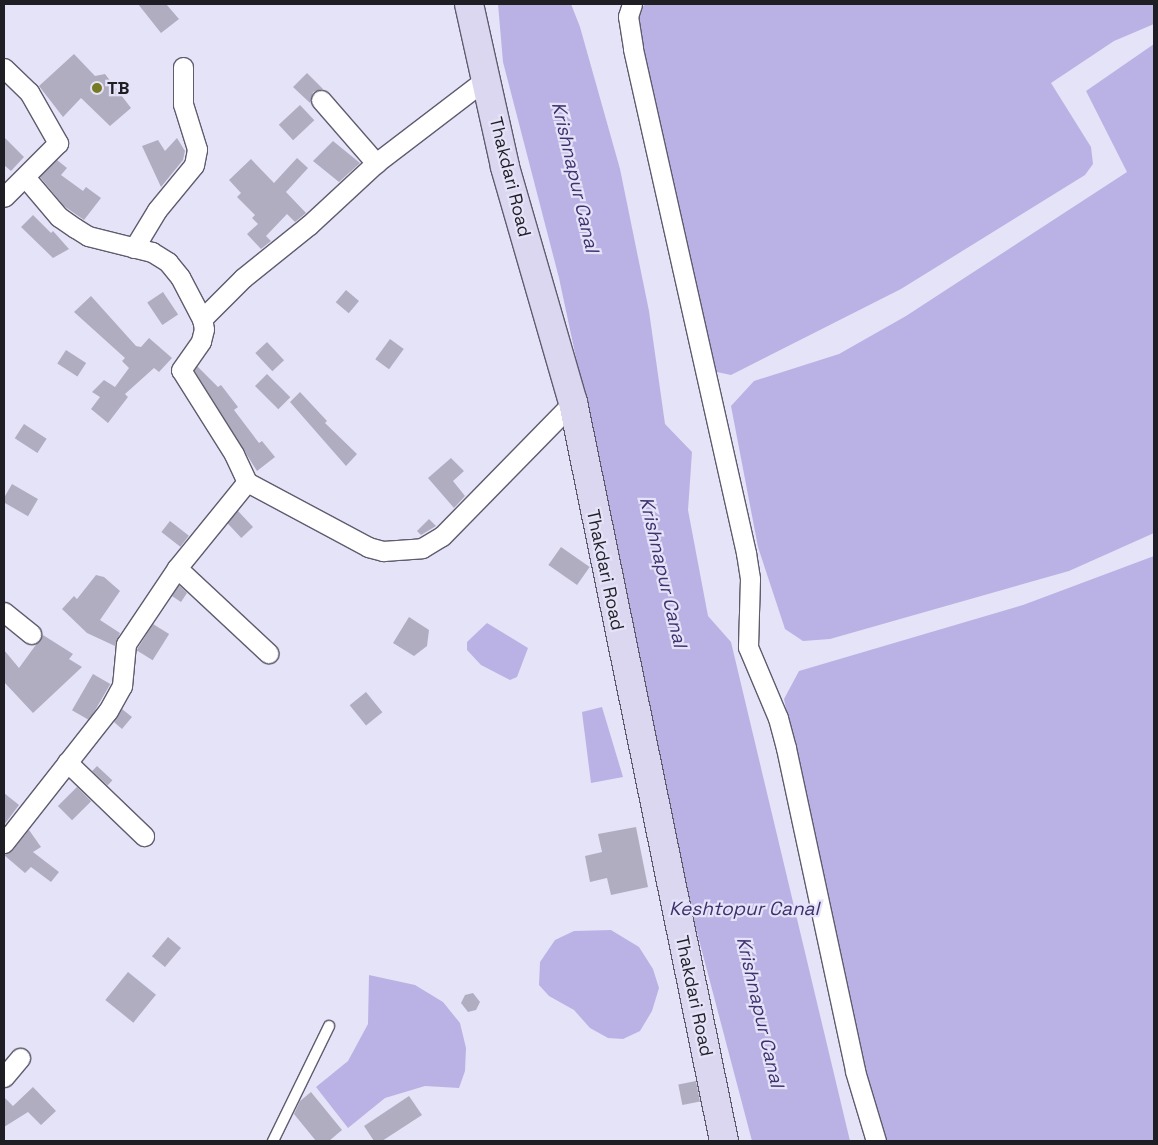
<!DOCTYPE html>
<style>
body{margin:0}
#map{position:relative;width:1158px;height:1145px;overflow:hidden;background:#e5e3f8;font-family:"Space Grotesk",sans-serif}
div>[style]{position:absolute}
.water>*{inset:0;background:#bab2e4}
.building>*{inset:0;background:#b0adc1;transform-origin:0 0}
.roads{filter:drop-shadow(1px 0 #5f5c6e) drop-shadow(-1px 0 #5f5c6e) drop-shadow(0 1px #5f5c6e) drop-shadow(0 -1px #5f5c6e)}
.lane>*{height:10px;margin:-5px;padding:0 5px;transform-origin:5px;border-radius:5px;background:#fff}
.street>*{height:19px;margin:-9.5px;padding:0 9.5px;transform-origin:9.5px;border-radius:9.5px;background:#fff}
.secondary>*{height:28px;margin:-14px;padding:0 14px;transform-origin:14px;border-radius:14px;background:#dcd7f1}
.dots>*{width:14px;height:14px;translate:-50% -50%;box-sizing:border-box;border:2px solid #e5e3f8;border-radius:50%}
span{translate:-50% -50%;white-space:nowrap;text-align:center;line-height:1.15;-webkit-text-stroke:4.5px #e5e3f8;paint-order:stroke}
.poi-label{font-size:18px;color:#1f1e25;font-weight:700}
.left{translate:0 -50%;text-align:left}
.street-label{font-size:18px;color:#1f1e25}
.water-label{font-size:19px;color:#40316e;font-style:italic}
.frame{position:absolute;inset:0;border:5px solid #1f1e25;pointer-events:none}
</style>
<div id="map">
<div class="water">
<div style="clip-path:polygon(498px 4px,571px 4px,580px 27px,620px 169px,649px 311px,665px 424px,692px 452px,688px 510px,708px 616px,731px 642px,850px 1141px,752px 1141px,694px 921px,656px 739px,610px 563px,594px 442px,559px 278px,503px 62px)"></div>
<div style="clip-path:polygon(646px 4px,1154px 4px,1154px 24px,1114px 41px,1051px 83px,1091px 147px,1093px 164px,1085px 175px,901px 289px,731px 375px,712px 371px,632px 15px)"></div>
<div style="clip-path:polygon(1154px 44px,1154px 533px,1069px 571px,830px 639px,803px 641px,785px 629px,758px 547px,731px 406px,754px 381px,839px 354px,906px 316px,1127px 172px,1086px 91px)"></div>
<div style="clip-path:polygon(1154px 556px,1154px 1141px,884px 1141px,850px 1024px,784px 699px,799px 671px,1023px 605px)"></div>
<div style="clip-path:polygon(487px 623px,528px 648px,517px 677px,510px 680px,481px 665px,467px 650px,467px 642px)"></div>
<div style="clip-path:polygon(602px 707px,623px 777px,591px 783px,582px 712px)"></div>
<div style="clip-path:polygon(611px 930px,639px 947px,653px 969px,659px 988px,652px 1011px,640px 1031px,623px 1039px,608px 1038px,590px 1028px,574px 1010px,549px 996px,539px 985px,540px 962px,555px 940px,574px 931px)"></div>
<div style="clip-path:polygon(369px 975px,415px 985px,443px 1002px,460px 1023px,466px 1048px,465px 1071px,459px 1088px,425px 1086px,385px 1098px,348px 1128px,316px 1087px,348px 1061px,368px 1024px)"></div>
</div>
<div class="building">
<div style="clip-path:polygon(138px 4px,166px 4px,179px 19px,161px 33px)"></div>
<div style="clip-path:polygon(74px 54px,95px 76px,105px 74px,131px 108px,110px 126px,81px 98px,63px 117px,39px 86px)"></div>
<div style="clip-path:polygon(307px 73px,323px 89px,313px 92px,310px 103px,293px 87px)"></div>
<div style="left:300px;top:105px;width:21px;height:29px;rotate:47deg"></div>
<div style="clip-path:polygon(4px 137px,24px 157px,11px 171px,4px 165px)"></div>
<div style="clip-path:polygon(177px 138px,185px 151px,183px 160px,161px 187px,142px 146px,158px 140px,165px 151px)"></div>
<div style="clip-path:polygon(333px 141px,360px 163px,339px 182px,313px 161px)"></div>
<div style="clip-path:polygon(297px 158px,308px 168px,286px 192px,306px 213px,295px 222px,287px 214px,266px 236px,271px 241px,261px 249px,247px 234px,258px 224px,252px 218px,255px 215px,237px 197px,241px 193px,229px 180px,251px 159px,274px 183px)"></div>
<div style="clip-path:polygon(57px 160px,67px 168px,61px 175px,83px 191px,86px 187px,101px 198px,84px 220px,64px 206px,40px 177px)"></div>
<div style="clip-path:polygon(33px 215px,51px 233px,53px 231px,69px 249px,53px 258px,21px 227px)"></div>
<div style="left:346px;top:290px;width:17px;height:16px;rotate:40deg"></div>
<div style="left:163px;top:292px;width:27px;height:19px;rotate:56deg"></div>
<div style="clip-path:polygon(91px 296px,136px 346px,141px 347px,149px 338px,172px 358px,159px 372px,154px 368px,125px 394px,128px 397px,108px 423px,91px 409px,100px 397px,92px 392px,104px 380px,115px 387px,129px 368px,122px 361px,125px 358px,74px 312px)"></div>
<div style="left:390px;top:339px;width:17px;height:25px;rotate:36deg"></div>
<div style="left:267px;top:342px;width:25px;height:16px;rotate:47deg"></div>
<div style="left:66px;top:350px;width:24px;height:16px;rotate:33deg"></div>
<div style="clip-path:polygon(197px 366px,218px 387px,221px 385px,238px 407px,234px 410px,259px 443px,262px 441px,275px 457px,257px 471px,194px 370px)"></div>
<div style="left:267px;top:374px;width:33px;height:17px;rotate:45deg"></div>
<div style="clip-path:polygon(300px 392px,327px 421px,325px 423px,357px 454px,346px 466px,290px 402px)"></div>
<div style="left:24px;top:424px;width:27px;height:17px;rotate:33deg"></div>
<div style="clip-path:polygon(451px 458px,464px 471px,453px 481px,465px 496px,454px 508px,428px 478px)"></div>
<div style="left:12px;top:484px;width:30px;height:20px;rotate:30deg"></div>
<div style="left:238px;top:511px;width:22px;height:16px;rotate:47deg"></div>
<div style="clip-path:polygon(429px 519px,436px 526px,421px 535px,417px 531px)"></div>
<div style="left:170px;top:521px;width:24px;height:14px;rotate:38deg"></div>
<div style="left:561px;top:547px;width:35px;height:22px;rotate:35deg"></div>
<div style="clip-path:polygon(96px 575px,104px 577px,120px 591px,100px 620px,120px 633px,115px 646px,87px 633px,62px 609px,74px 596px,77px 599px)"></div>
<div style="clip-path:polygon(179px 585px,187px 593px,181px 602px,172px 596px)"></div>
<div style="clip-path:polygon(409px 617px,429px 630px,427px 646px,414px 656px,393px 643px)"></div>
<div style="left:153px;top:624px;width:19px;height:31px;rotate:32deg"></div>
<div style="clip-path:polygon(43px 635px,73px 654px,69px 659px,82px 667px,33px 713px,4px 682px,4px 650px,19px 668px)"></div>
<div style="left:93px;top:674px;width:20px;height:42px;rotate:30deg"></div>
<div style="left:366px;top:692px;width:26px;height:21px;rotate:51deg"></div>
<div style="clip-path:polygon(122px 709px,132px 717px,122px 729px,114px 722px)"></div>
<div style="left:97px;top:766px;width:21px;height:7px;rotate:43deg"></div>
<div style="left:77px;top:787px;width:20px;height:27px;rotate:45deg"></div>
<div style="clip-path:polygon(4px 793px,19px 805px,4px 825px)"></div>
<div style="clip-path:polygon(636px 827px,648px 887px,611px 895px,607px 878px,590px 882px,585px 856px,602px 852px,598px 834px)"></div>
<div style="clip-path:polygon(29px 830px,41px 847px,33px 852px,59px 872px,51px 882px,31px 867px,25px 873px,4px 855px,13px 850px)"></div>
<div style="left:168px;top:937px;width:17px;height:25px;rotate:40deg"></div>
<div style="left:128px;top:972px;width:36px;height:36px;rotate:39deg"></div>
<div style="clip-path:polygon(473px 993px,480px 1002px,476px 1010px,468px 1012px,461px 1003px,465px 995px)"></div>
<div style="left:696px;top:1081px;width:21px;height:18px;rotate:79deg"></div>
<div style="clip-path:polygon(33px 1087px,56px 1111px,41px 1125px,28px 1112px,4px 1127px,4px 1097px,13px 1106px)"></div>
<div style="clip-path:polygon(311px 1092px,342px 1130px,329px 1141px,316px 1141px,294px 1114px,300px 1101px)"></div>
<div style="clip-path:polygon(409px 1096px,422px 1115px,382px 1141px,374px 1141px,364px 1126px)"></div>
</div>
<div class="roads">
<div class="lane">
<div style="left:273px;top:1141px;width:128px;rotate:-64deg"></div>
</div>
<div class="street">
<div style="left:632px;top:4px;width:13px;rotate:108deg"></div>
<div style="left:628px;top:16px;width:33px;rotate:81deg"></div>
<div style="left:633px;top:49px;width:517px;rotate:77.36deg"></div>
<div style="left:746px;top:553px;width:26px;rotate:81deg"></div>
<div style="left:750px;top:579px;width:68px;rotate:91.7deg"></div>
<div style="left:748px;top:647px;width:77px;rotate:67.1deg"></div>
<div style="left:778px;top:718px;width:31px;rotate:75deg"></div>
<div style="left:786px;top:748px;width:330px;rotate:77.9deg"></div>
<div style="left:855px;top:1071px;width:73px;rotate:73.3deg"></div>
<div style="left:4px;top:68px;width:35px;rotate:44deg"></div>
<div style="left:29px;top:92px;width:59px;rotate:60.4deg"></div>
<div style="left:58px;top:143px;width:76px;rotate:135deg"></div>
<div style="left:321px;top:100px;width:84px;rotate:48.9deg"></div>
<div style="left:134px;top:248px;width:44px;rotate:-58.8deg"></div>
<div style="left:157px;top:210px;width:58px;rotate:-50.6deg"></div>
<div style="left:194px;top:165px;width:16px;rotate:-79deg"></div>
<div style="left:197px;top:149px;width:47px;rotate:-107.3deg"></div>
<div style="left:183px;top:104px;width:37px;rotate:-90deg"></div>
<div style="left:202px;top:319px;width:58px;rotate:-45deg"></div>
<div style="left:243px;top:278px;width:85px;rotate:-38.8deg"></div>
<div style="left:309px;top:225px;width:91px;rotate:-42.8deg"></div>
<div style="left:376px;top:163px;width:138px;rotate:-37.4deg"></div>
<div style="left:247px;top:482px;width:137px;rotate:28.2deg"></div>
<div style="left:368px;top:547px;width:16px;rotate:15deg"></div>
<div style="left:383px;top:551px;width:39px;rotate:-4deg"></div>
<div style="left:422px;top:548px;width:23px;rotate:-31deg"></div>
<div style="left:442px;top:536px;width:187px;rotate:-45.6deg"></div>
<div style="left:177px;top:568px;width:125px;rotate:43deg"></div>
<div style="left:4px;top:612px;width:35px;rotate:39deg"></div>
<div style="left:67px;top:762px;width:107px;rotate:43.9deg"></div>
<div style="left:4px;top:843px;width:168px;rotate:-51.8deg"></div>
<div style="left:108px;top:711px;width:29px;rotate:-61deg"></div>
<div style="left:122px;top:686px;width:42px;rotate:-84.6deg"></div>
<div style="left:126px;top:644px;width:92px;rotate:-56.1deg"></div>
<div style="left:177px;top:568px;width:111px;rotate:-50.9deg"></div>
<div style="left:247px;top:482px;width:31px;rotate:-115deg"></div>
<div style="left:234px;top:454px;width:99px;rotate:-122.2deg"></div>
<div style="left:181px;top:370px;width:35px;rotate:-55deg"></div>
<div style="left:201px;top:341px;width:12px;rotate:-76deg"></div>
<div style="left:204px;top:329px;width:10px;rotate:-101deg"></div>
<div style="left:202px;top:319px;width:47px;rotate:-117.6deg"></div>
<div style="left:180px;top:277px;width:19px;rotate:-129deg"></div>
<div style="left:168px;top:262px;width:19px;rotate:-148deg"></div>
<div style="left:152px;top:252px;width:66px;rotate:-166deg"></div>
<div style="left:88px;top:236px;width:15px;rotate:-148deg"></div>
<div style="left:75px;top:228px;width:19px;rotate:-145deg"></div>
<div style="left:59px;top:217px;width:52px;rotate:-130.4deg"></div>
<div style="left:4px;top:1077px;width:25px;rotate:-50deg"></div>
</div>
<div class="secondary">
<div style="left:469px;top:4px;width:167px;rotate:77.5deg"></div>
<div style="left:505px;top:167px;width:245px;rotate:73.9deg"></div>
<div style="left:573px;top:402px;width:754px;rotate:78.45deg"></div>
</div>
</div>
<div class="dots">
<div style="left:97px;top:88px;background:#767a22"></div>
</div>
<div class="poi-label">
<span class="left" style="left:107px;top:88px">TB</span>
</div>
<div class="street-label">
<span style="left:510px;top:177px;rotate:76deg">Thakdari Road</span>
<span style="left:605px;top:570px;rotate:78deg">Thakdari Road</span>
<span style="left:694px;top:996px;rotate:78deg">Thakdari Road</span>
</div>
<div class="water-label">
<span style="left:575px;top:177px;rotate:77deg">Krishnapur Canal</span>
<span style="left:663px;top:572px;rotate:77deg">Krishnapur Canal</span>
<span style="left:744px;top:909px">Keshtopur Canal</span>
<span style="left:760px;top:1012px;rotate:77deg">Krishnapur Canal</span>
</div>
<div class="frame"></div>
</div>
